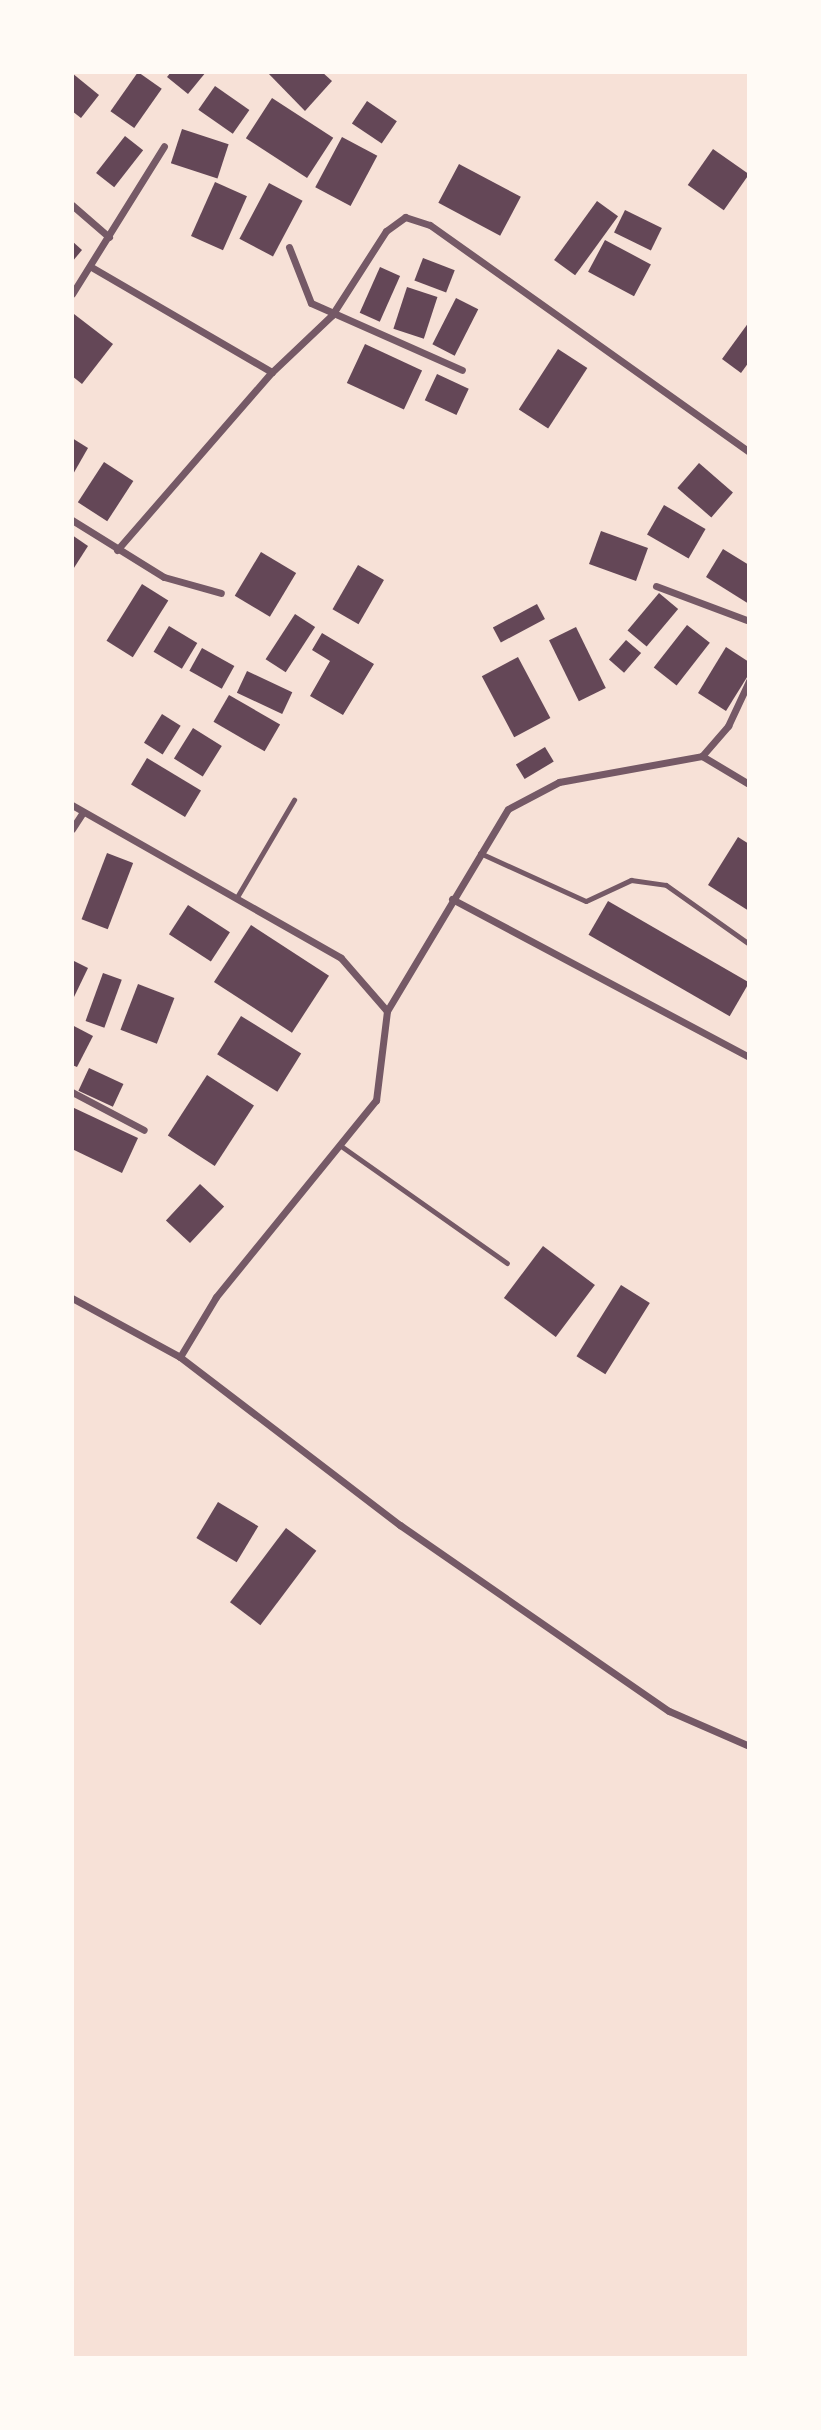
<!DOCTYPE html>
<style>
body{margin:0}
#map{position:relative;width:821px;height:2430px;overflow:hidden;background:#f7e1d7;font-family:Arial,sans-serif}
div>[style]{position:absolute}
.building>*{inset:0;background:#644757;transform-origin:0 0}
.service>*{height:5px;margin:-2.5px;padding:0 2.5px;transform-origin:2.5px;border-radius:2.5px;background:#755966}
.minor>*{height:7px;margin:-3.5px;padding:0 3.5px;transform-origin:3.5px;border-radius:3.5px;background:#755966}
span{translate:-50% -50%;white-space:nowrap;text-align:center;line-height:1.15;-webkit-text-stroke:5px #fffaf5;paint-order:stroke}
.frame{position:absolute;inset:0;border:74px solid #fffaf5;pointer-events:none}
</style>
<div id="map">
<div class="building">
<div style="left:138px;top:72px;width:29px;height:48px;rotate:35deg"></div>
<div style="clip-path:polygon(171px 72px,206px 72px,188px 94px,167px 77px)"></div>
<div style="clip-path:polygon(267px 72px,322px 72px,332px 81px,305px 111px)"></div>
<div style="clip-path:polygon(72px 73px,99px 95px,81px 118px,72px 111px)"></div>
<div style="left:215px;top:86px;width:42px;height:29px;rotate:35deg"></div>
<div style="left:272px;top:98px;width:73px;height:48px;rotate:33deg"></div>
<div style="left:367px;top:101px;width:36px;height:27px;rotate:34deg"></div>
<div style="left:182px;top:129px;width:49px;height:36px;rotate:18deg"></div>
<div style="left:125px;top:136px;width:23px;height:47px;rotate:38deg"></div>
<div style="left:342px;top:137px;width:40px;height:57px;rotate:28deg"></div>
<div style="left:713px;top:149px;width:44px;height:44px;rotate:35deg"></div>
<div style="left:459px;top:164px;width:70px;height:44px;rotate:28deg"></div>
<div style="left:215px;top:182px;width:35px;height:59px;rotate:24deg"></div>
<div style="left:269px;top:183px;width:38px;height:63px;rotate:28deg"></div>
<div style="left:597px;top:201px;width:26px;height:73px;rotate:36deg"></div>
<div style="left:625px;top:210px;width:41px;height:25px;rotate:26deg"></div>
<div style="left:605px;top:240px;width:52px;height:36px;rotate:28deg"></div>
<div style="clip-path:polygon(72px 241px,82px 250px,72px 262px)"></div>
<div style="left:423px;top:258px;width:34px;height:24px;rotate:21deg"></div>
<div style="left:380px;top:267px;width:22px;height:50px;rotate:24deg"></div>
<div style="left:407px;top:287px;width:32px;height:44px;rotate:18deg"></div>
<div style="left:456px;top:298px;width:25px;height:52px;rotate:27deg"></div>
<div style="clip-path:polygon(74px 314px,113px 344px,82px 384px,72px 376px)"></div>
<div style="clip-path:polygon(749px 322px,749px 362px,741px 373px,722px 359px)"></div>
<div style="left:365px;top:344px;width:63px;height:43px;rotate:25deg"></div>
<div style="left:558px;top:349px;width:35px;height:72px;rotate:33deg"></div>
<div style="left:437px;top:374px;width:35px;height:29px;rotate:25deg"></div>
<div style="clip-path:polygon(72px 438px,88px 448px,72px 476px)"></div>
<div style="left:104px;top:462px;width:35px;height:48px;rotate:33deg"></div>
<div style="left:699px;top:463px;width:45px;height:33px;rotate:41deg"></div>
<div style="left:664px;top:505px;width:48px;height:34px;rotate:30deg"></div>
<div style="left:601px;top:531px;width:50px;height:35px;rotate:20deg"></div>
<div style="clip-path:polygon(72px 535px,88px 546px,72px 571px)"></div>
<div style="clip-path:polygon(723px 549px,749px 565px,749px 604px,706px 577px)"></div>
<div style="left:261px;top:552px;width:41px;height:51px;rotate:31deg"></div>
<div style="left:358px;top:565px;width:30px;height:51px;rotate:30deg"></div>
<div style="left:142px;top:584px;width:31px;height:67px;rotate:32deg"></div>
<div style="left:659px;top:593px;width:25px;height:49px;rotate:40deg"></div>
<div style="left:537px;top:604px;width:17px;height:50px;rotate:62deg"></div>
<div style="left:295px;top:614px;width:24px;height:54px;rotate:33deg"></div>
<div style="left:687px;top:625px;width:29px;height:54px;rotate:38deg"></div>
<div style="left:169px;top:626px;width:33px;height:30px;rotate:31deg"></div>
<div style="left:576px;top:627px;width:68px;height:30px;rotate:64deg"></div>
<div style="clip-path:polygon(322px 633px,374px 664px,343px 715px,310px 696px,330px 661px,312px 650px)"></div>
<div style="left:626px;top:640px;width:20px;height:26px;rotate:41deg"></div>
<div style="clip-path:polygon(726px 647px,749px 662px,749px 674px,726px 711px,698px 693px)"></div>
<div style="left:202px;top:648px;width:37px;height:26px;rotate:29deg"></div>
<div style="left:518px;top:657px;width:69px;height:41px;rotate:62deg"></div>
<div style="left:247px;top:671px;width:50px;height:24px;rotate:25deg"></div>
<div style="left:229px;top:695px;width:59px;height:31px;rotate:30deg"></div>
<div style="left:162px;top:714px;width:22px;height:34px;rotate:32deg"></div>
<div style="left:193px;top:728px;width:34px;height:36px;rotate:32deg"></div>
<div style="left:545px;top:747px;width:17px;height:34px;rotate:59deg"></div>
<div style="left:147px;top:758px;width:63px;height:31px;rotate:31deg"></div>
<div style="clip-path:polygon(738px 837px,749px 844px,749px 911px,708px 885px)"></div>
<div style="left:107px;top:853px;width:28px;height:71px;rotate:21deg"></div>
<div style="left:608px;top:901px;width:163px;height:39px;rotate:30deg"></div>
<div style="left:188px;top:905px;width:50px;height:35px;rotate:33deg"></div>
<div style="left:251px;top:925px;width:93px;height:68px;rotate:33deg"></div>
<div style="clip-path:polygon(72px 960px,88px 968px,74px 997px,72px 996px)"></div>
<div style="left:103px;top:973px;width:20px;height:51px;rotate:20deg"></div>
<div style="left:138px;top:984px;width:39px;height:49px;rotate:21deg"></div>
<div style="left:241px;top:1016px;width:71px;height:45px;rotate:32deg"></div>
<div style="clip-path:polygon(72px 1025px,93px 1036px,77px 1067px,72px 1065px)"></div>
<div style="left:89px;top:1068px;width:38px;height:25px;rotate:25deg"></div>
<div style="left:207px;top:1075px;width:56px;height:72px;rotate:33deg"></div>
<div style="clip-path:polygon(72px 1107px,138px 1138px,122px 1173px,72px 1149px)"></div>
<div style="left:200px;top:1184px;width:33px;height:50px;rotate:43deg"></div>
<div style="left:543px;top:1246px;width:65px;height:65px;rotate:37deg"></div>
<div style="left:621px;top:1285px;width:34px;height:84px;rotate:32deg"></div>
<div style="left:218px;top:1502px;width:47px;height:42px;rotate:31deg"></div>
<div style="left:286px;top:1528px;width:38px;height:93px;rotate:37deg"></div>
</div>
<div class="service">
<div style="left:480px;top:853px;width:116px;rotate:24.4deg"></div>
<div style="left:586px;top:901px;width:50px;rotate:-25deg"></div>
<div style="left:631px;top:880px;width:35px;rotate:8deg"></div>
<div style="left:666px;top:885px;width:102px;rotate:35.4deg"></div>
<div style="left:237px;top:897px;width:113px;rotate:-59.6deg"></div>
<div style="left:341px;top:1146px;width:203px;rotate:35.2deg"></div>
</div>
<div class="minor">
<div style="left:72px;top:205px;width:49px;rotate:40.9deg"></div>
<div style="left:289px;top:247px;width:60px;rotate:68.6deg"></div>
<div style="left:311px;top:303px;width:165px;rotate:23.9deg"></div>
<div style="left:93px;top:268px;width:207px;rotate:30.2deg"></div>
<div style="left:72px;top:294px;width:174px;rotate:-58.1deg"></div>
<div style="left:72px;top:520px;width:108px;rotate:31.8deg"></div>
<div style="left:164px;top:577px;width:59px;rotate:15.7deg"></div>
<div style="left:117px;top:550px;width:236px;rotate:-49deg"></div>
<div style="left:272px;top:372px;width:83px;rotate:-43.5deg"></div>
<div style="left:332px;top:315px;width:100px;rotate:-57.3deg"></div>
<div style="left:386px;top:231px;width:24px;rotate:-36deg"></div>
<div style="left:405px;top:217px;width:26px;rotate:18deg"></div>
<div style="left:430px;top:225px;width:392px;rotate:35.4deg"></div>
<div style="left:656px;top:586px;width:99px;rotate:20.6deg"></div>
<div style="left:702px;top:756px;width:55px;rotate:30.8deg"></div>
<div style="left:72px;top:805px;width:309px;rotate:29.6deg"></div>
<div style="left:341px;top:958px;width:70px;rotate:49deg"></div>
<div style="left:387px;top:1011px;width:90px;rotate:97deg"></div>
<div style="left:376px;top:1100px;width:254px;rotate:129.1deg"></div>
<div style="left:216px;top:1297px;width:70px;rotate:121deg"></div>
<div style="left:72px;top:829px;width:20px;rotate:-57deg"></div>
<div style="left:452px;top:899px;width:336px;rotate:28deg"></div>
<div style="left:387px;top:1011px;width:235px;rotate:-59.1deg"></div>
<div style="left:508px;top:809px;width:58px;rotate:-27.9deg"></div>
<div style="left:559px;top:782px;width:145px;rotate:-10.3deg"></div>
<div style="left:702px;top:756px;width:40px;rotate:-49deg"></div>
<div style="left:728px;top:726px;width:50px;rotate:-65deg"></div>
<div style="left:72px;top:1092px;width:81px;rotate:27.8deg"></div>
<div style="left:72px;top:1298px;width:123px;rotate:28.6deg"></div>
<div style="left:180px;top:1357px;width:277px;rotate:37.4deg"></div>
<div style="left:400px;top:1525px;width:327px;rotate:34.7deg"></div>
<div style="left:669px;top:1711px;width:87px;rotate:23.6deg"></div>
</div>
<div class="frame"></div>
</div>
